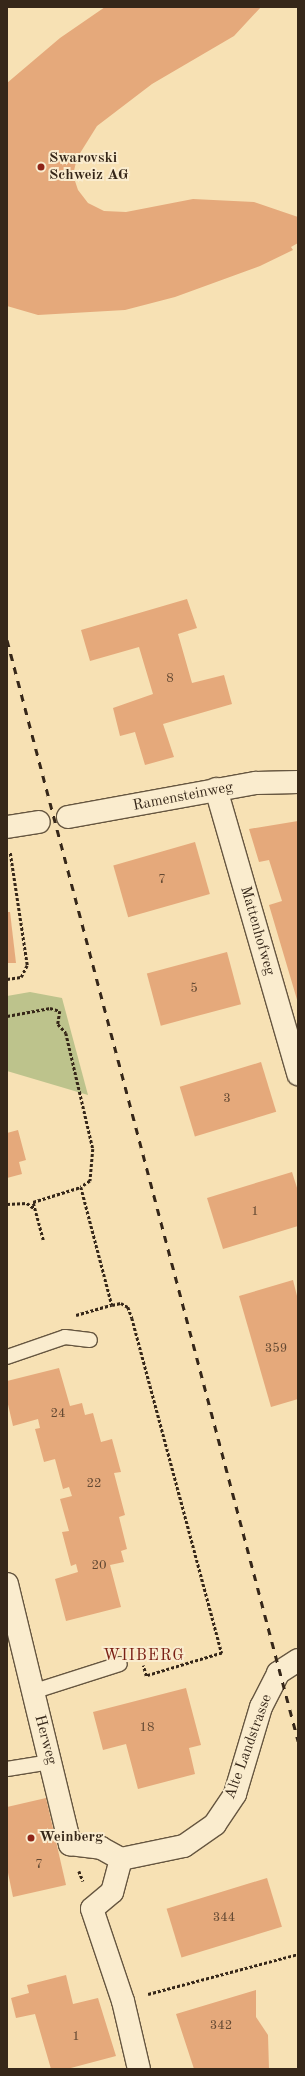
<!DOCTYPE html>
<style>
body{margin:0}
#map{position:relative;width:305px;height:2076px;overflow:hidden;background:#f7e1b4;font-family:"Old Standard TT",serif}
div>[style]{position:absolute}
.green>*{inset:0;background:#bdc38c}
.building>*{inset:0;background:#e5a97b;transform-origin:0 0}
.path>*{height:2.5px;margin-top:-1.25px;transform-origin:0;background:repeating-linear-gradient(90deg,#362719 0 3px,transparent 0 5px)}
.roads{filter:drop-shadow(1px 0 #665640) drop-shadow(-1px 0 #665640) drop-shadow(0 1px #665640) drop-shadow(0 -1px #665640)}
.service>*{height:14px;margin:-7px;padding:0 7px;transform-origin:7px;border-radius:7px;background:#faecce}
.minor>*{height:22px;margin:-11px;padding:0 11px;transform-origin:11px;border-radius:11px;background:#faecce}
.rail>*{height:3px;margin-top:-1.5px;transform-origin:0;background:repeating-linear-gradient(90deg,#362719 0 7px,transparent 0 14px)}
.dots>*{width:11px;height:11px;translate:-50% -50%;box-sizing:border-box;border:2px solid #faecce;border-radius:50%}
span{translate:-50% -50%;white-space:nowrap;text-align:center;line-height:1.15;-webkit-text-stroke:4px #faecce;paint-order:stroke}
.number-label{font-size:13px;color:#624832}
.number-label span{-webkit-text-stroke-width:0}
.poi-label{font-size:15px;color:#362719;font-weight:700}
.left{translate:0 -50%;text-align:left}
.street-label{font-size:15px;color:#362719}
.neighbourhood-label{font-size:16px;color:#7a1f14;letter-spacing:1px}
.frame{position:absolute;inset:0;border:8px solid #362719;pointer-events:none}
</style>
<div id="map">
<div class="green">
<div style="clip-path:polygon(30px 992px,62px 998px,88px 1095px,7px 1071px,7px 996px)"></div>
</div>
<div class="building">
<div style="clip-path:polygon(105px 7px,261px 7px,234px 36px,152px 84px,97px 126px,77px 158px,73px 175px,78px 190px,88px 203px,104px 211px,126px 212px,193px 199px,254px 202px,298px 217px,298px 243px,291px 247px,293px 250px,260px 266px,175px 297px,125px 310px,38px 315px,7px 306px,7px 83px,60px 38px)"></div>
<div style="clip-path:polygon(187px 599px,197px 628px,178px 634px,192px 683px,224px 675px,232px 704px,163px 724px,174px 757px,145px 765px,135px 732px,120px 736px,113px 708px,153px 694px,139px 647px,90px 661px,81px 630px)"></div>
<div style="clip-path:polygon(298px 821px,298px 1003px,269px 905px,282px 901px,269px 860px,259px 862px,249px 829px)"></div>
<div style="left:195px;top:842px;width:54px;height:85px;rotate:74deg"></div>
<div style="clip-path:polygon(7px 912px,10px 912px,16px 963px,7px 963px)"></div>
<div style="left:227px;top:952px;width:54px;height:83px;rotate:75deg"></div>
<div style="left:261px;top:1062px;width:52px;height:85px;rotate:73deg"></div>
<div style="clip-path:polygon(18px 1130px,26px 1160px,19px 1162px,22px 1174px,7px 1178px,7px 1133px)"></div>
<div style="clip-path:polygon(292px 1172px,298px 1191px,298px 1226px,223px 1249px,207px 1198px)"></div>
<div style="clip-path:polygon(293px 1280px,298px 1300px,298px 1399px,271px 1407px,239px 1296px)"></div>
<div style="clip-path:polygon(59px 1368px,70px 1406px,82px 1403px,85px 1415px,93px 1413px,101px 1442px,112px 1439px,121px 1472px,114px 1473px,125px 1515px,119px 1517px,127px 1549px,121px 1551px,124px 1562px,110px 1565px,121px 1607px,66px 1621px,55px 1579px,78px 1572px,76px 1564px,71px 1566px,62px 1532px,69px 1531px,60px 1499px,72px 1496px,69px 1487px,63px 1489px,55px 1459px,44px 1462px,35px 1429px,40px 1428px,38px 1419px,13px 1426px,7px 1400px,7px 1381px)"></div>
<div style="clip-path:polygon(186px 1688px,201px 1745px,189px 1748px,195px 1774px,138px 1789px,126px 1744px,103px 1750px,93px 1712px)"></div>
<div style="clip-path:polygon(46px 1798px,66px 1885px,13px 1897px,7px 1868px,7px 1807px)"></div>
<div style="left:267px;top:1878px;width:51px;height:105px;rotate:73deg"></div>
<div style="clip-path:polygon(66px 1975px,73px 2004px,98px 1998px,116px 2056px,67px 2069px,51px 2069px,35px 2014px,16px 2018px,11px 1998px,29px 1993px,27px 1985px)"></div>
<div style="clip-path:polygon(256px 1990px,256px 2017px,268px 2035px,269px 2069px,194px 2069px,176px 2014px)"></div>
</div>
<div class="path">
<div style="left:7px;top:979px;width:14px;rotate:-8deg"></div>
<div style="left:21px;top:977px;width:13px;rotate:-63deg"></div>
<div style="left:27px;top:965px;width:114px;rotate:-98.6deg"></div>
<div style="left:7px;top:1016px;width:44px;rotate:-10.5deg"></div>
<div style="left:50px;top:1008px;width:10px;rotate:17deg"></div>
<div style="left:60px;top:1011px;width:13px;rotate:99deg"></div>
<div style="left:58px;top:1024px;width:12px;rotate:48deg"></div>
<div style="left:66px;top:1033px;width:119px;rotate:76.9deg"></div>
<div style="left:93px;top:1149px;width:32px;rotate:95deg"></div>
<div style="left:90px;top:1181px;width:11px;rotate:146deg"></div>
<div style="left:7px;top:1204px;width:20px;rotate:-3deg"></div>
<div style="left:27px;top:1203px;width:10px;rotate:37deg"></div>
<div style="left:43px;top:1240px;width:39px;rotate:-105deg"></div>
<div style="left:33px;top:1202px;width:50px;rotate:-17.4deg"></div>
<div style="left:81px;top:1187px;width:122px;rotate:75.3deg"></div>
<div style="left:112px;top:1305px;width:9px;rotate:-13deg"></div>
<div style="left:121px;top:1303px;width:8px;rotate:30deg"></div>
<div style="left:128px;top:1307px;width:12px;rotate:70deg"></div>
<div style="left:132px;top:1318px;width:347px;rotate:75deg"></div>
<div style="left:222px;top:1653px;width:79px;rotate:163.2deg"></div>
<div style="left:146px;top:1676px;width:11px;rotate:-105deg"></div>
<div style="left:76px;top:1315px;width:37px;rotate:-16deg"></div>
<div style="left:79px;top:1871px;width:11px;rotate:68deg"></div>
<div style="left:148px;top:1994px;width:155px;rotate:-14.9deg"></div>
</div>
<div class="roads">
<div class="service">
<div style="left:7px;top:1357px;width:61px;rotate:-19deg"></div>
<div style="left:65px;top:1337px;width:25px;rotate:7deg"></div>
<div style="left:32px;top:1692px;width:92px;rotate:-17.7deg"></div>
<div style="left:7px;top:1769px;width:44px;rotate:-9.2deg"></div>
</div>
<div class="minor">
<div style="left:216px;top:789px;width:297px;rotate:73.9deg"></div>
<div style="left:68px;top:817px;width:191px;rotate:-10.3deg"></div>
<div style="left:256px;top:783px;width:42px;rotate:-1.4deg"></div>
<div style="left:7px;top:827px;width:32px;rotate:-9deg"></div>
<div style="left:7px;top:1584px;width:268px;rotate:76.4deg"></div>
<div style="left:70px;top:1844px;width:31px;rotate:7deg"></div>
<div style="left:101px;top:1848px;width:23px;rotate:29deg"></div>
<div style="left:121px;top:1859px;width:64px;rotate:-11.7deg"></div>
<div style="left:184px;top:1846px;width:38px;rotate:-35deg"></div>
<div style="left:215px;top:1824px;width:36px;rotate:-56deg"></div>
<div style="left:235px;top:1794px;width:91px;rotate:-73.4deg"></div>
<div style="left:261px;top:1707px;width:38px;rotate:-63deg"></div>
<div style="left:278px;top:1673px;width:24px;rotate:-33deg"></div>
<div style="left:121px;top:1859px;width:34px;rotate:105deg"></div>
<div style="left:112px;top:1892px;width:26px;rotate:140deg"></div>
<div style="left:92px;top:1909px;width:97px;rotate:71.4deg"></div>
<div style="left:123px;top:2001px;width:70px;rotate:76.8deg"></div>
</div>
</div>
<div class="rail">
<div style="left:7px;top:640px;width:1139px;rotate:75.19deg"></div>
</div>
<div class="dots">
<div style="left:41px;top:167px;background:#8f2418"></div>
<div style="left:31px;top:1838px;background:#8f2418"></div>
</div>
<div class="number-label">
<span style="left:170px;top:679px">8</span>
<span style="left:162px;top:880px">7</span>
<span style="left:194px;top:989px">5</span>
<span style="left:227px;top:1099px">3</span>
<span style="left:255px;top:1212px">1</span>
<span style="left:276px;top:1349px">359</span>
<span style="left:58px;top:1414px">24</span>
<span style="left:94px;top:1484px">22</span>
<span style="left:99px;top:1566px">20</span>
<span style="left:147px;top:1728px">18</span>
<span style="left:39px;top:1865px">7</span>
<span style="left:224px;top:1918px">344</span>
<span style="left:221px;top:2026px">342</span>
<span style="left:76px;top:2037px">1</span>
</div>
<div class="poi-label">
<span class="left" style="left:49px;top:167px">Swarovski<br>Schweiz AG</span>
<span class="left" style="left:39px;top:1838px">Weinberg</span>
</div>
<div class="street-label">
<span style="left:183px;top:797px;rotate:-11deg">Ramensteinweg</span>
<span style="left:257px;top:931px;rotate:74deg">Mattenhofweg</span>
<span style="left:45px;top:1740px;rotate:75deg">Herweg</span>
<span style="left:249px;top:1747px;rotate:-70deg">Alte Landstrasse</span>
</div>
<div class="neighbourhood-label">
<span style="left:144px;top:1656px">WIIBERG</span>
</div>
<div class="frame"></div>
</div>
